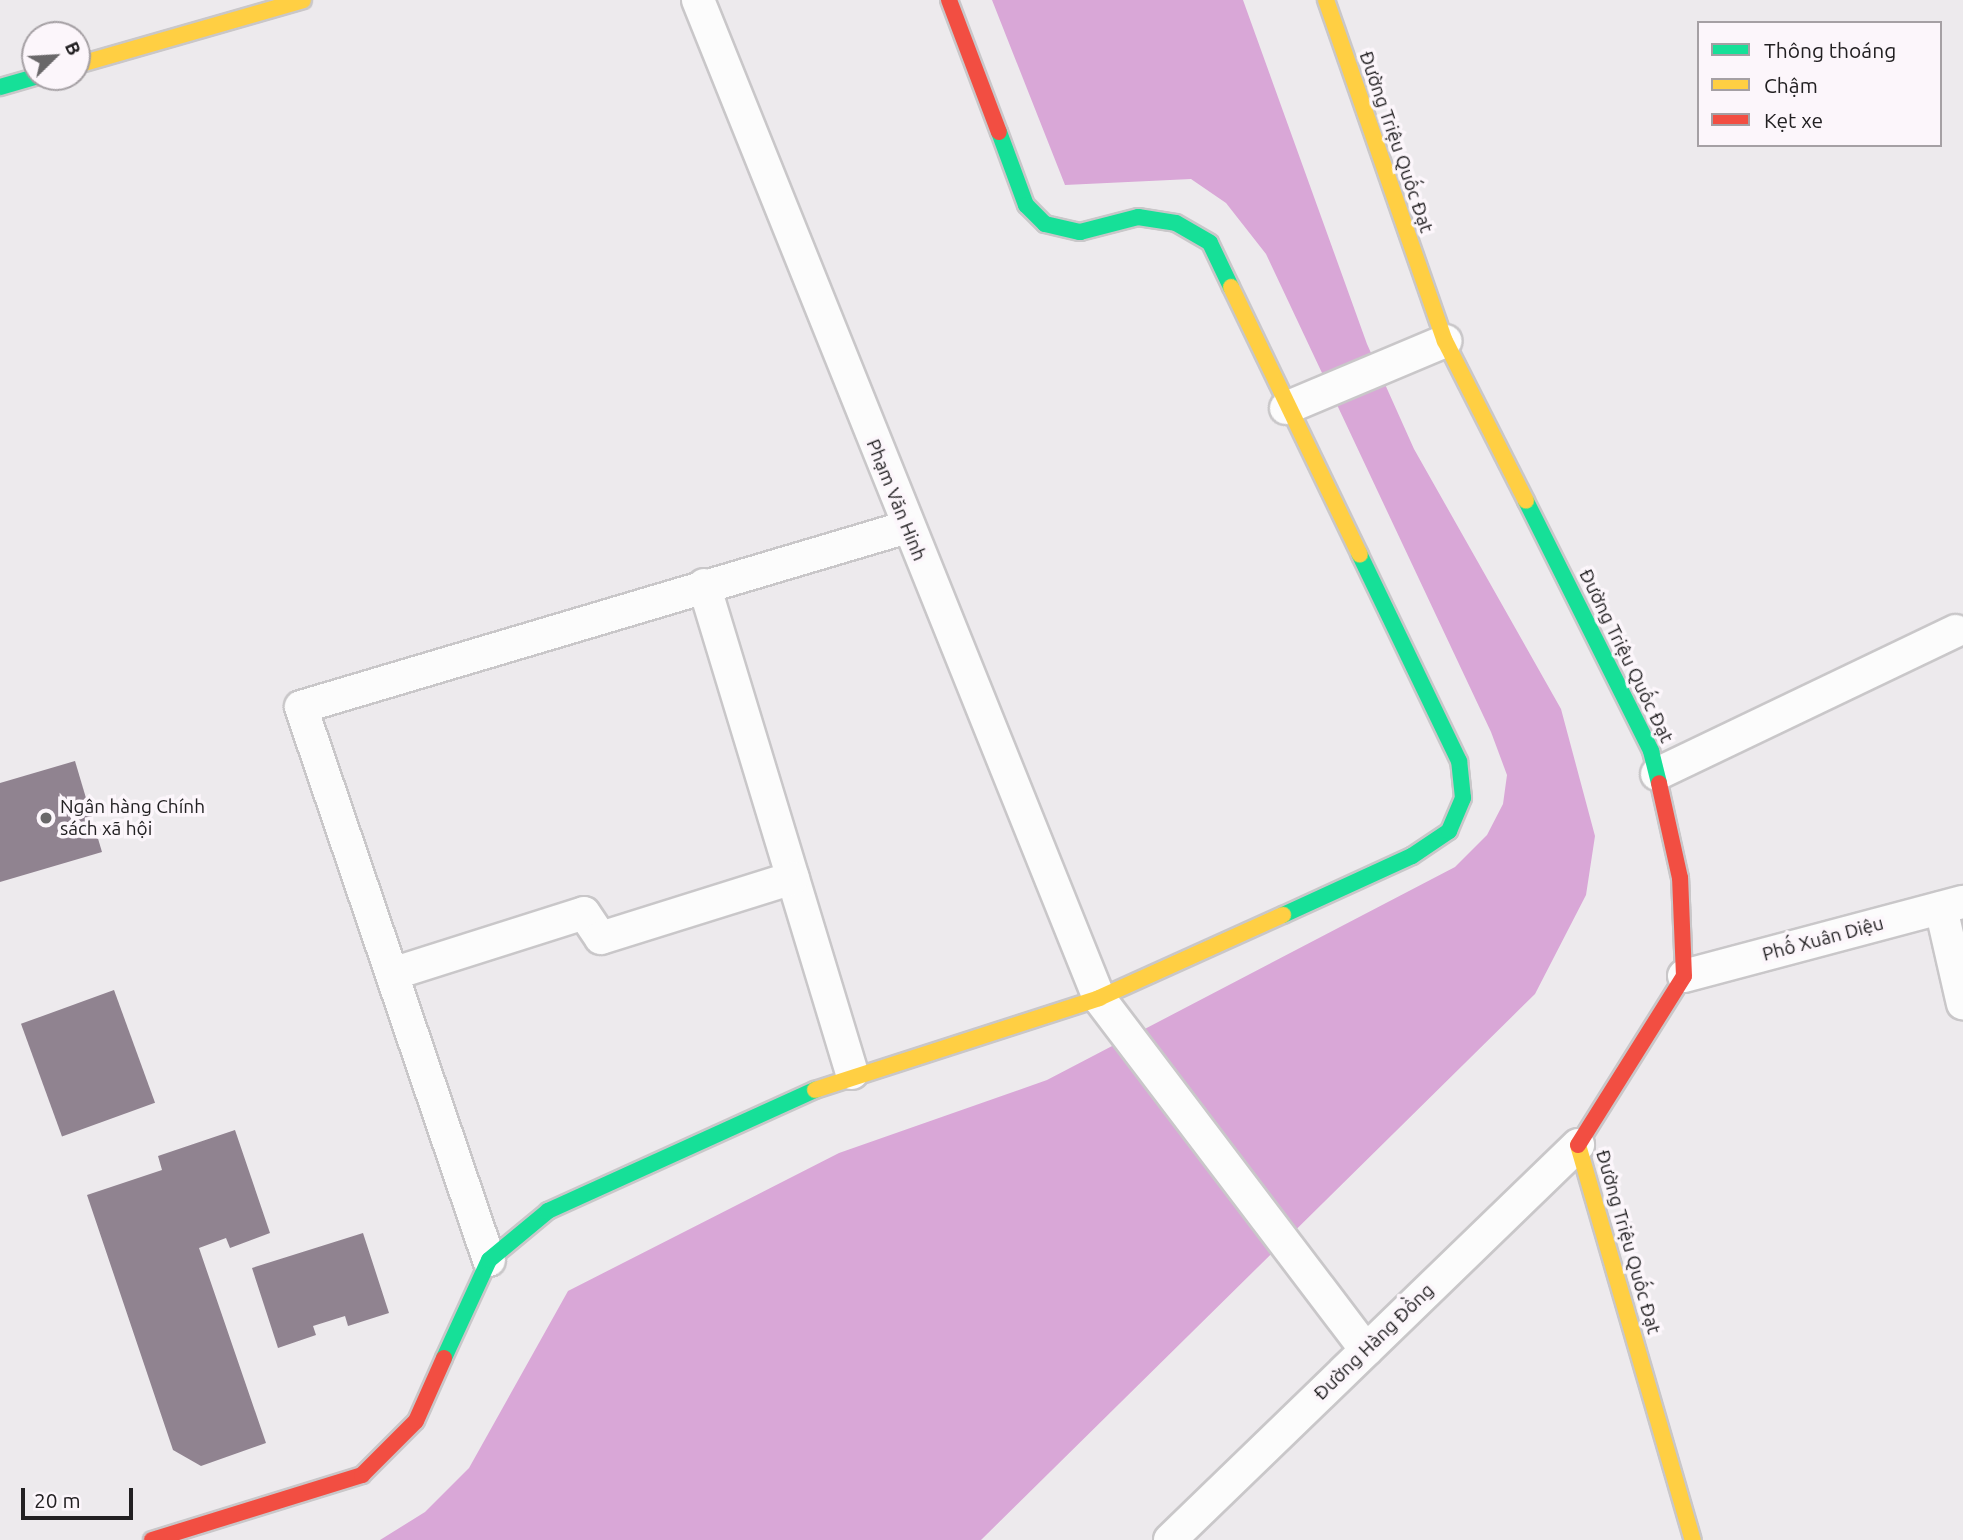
<!DOCTYPE html>
<meta charset="utf-8">
<style>
body{margin:0}
#map{position:relative;width:1963px;height:1540px;overflow:hidden;background:#edeaed;font-family:Ubuntu,sans-serif}
div>[style]{position:absolute}
.water>*{inset:0;background:#d9a7d7}
.building>*{inset:0;background:#908390;transform-origin:0 0}
.roads{filter:drop-shadow(2px 0 #c9c7c9) drop-shadow(-2px 0 #c9c7c9) drop-shadow(0 2px #c9c7c9) drop-shadow(0 -2px #c9c7c9)}
.street>*{height:32px;margin:-16px;padding:0 16px;transform-origin:16px;border-radius:16px;background:#fcfcfc}
.fast>*{height:16px;margin:-8px;padding:0 8px;transform-origin:8px;border-radius:8px;background:#16e098}
.slow>*{height:16px;margin:-8px;padding:0 8px;transform-origin:8px;border-radius:8px;background:#ffcf43}
.jam>*{height:16px;margin:-8px;padding:0 8px;transform-origin:8px;border-radius:8px;background:#f24e42}
.dots>*{width:19px;height:19px;translate:-50% -50%;box-sizing:border-box;border:4px solid #fcf6fb;border-radius:50%}
span{translate:-50% -50%;white-space:nowrap;text-align:center;line-height:1.15;-webkit-text-stroke:7px #fcf6fb;paint-order:stroke}
.street-label{font-size:19px;color:#222022}
.poi-label{font-size:19px;color:#222022}
.left{translate:0 -50%;text-align:left}
.legend{position:absolute;left:1697px;top:21px;width:245px;height:126px;box-sizing:border-box;background:#fcf6fb;border:2px solid #a5a0a4;margin:0;padding:9px 12px;list-style:none;font-size:21px;color:#222022}
.legend li{display:flex;align-items:center;gap:14px;height:35px}
.legend b{width:35px;border:2px solid #a5a0a4}
.north{position:absolute;left:21px;top:21px;width:70px;height:70px;box-sizing:border-box;background:#fcf6fb;border:2px solid #a5a0a4;border-radius:50%;rotate:66deg;font-size:19px;font-weight:700;line-height:28px;text-align:center;color:#222022}
.north::after{content:'';display:block;margin:auto;width:24px;height:32px;background:#696769;clip-path:polygon(50% 0,100% 100%,50% 72%,0 100%)}
.scale{position:absolute;left:21px;top:1488px;width:112px;height:32px;box-sizing:border-box;border:4px solid #222022;border-top:0;padding-left:9px;font-size:21px;line-height:24px;white-space:nowrap;color:#222022;-webkit-text-stroke:5px #fcf6fb;paint-order:stroke}
</style>
<div id="map">
<div class="water">
<div style="clip-path:polygon(992px 0,1243px 0,1367px 344px,1414px 449px,1561px 709px,1595px 836px,1586px 895px,1535px 994px,981px 1540px,380px 1540px,425px 1512px,469px 1468px,568px 1291px,839px 1153px,1047px 1080px,1455px 867px,1487px 835px,1503px 804px,1507px 775px,1491px 732px,1266px 254px,1226px 203px,1191px 179px,1065px 185px)"></div>
</div>
<div class="building">
<div style="clip-path:polygon(75px 761px,102px 852px,0 882px,0 783px)"></div>
<div style="left:114px;top:990px;width:120px;height:99px;rotate:70deg"></div>
<div style="clip-path:polygon(235px 1130px,270px 1233px,230px 1248px,226px 1238px,199px 1248px,266px 1443px,201px 1466px,173px 1450px,87px 1195px,162px 1170px,158px 1156px)"></div>
<div style="clip-path:polygon(363px 1233px,389px 1313px,348px 1326px,345px 1316px,313px 1326px,316px 1335px,278px 1348px,252px 1268px)"></div>
</div>
<div class="roads">
<div class="street">
<div style="left:698px;top:0;width:1076px;rotate:68.11deg"></div>
<div style="left:1099px;top:998px;width:442px;rotate:52.8deg"></div>
<div style="left:1286px;top:408px;width:173px;rotate:-22.8deg"></div>
<div style="left:704px;top:585px;width:510px;rotate:73.13deg"></div>
<div style="left:1657px;top:774px;width:331px;rotate:-25.6deg"></div>
<div style="left:1941px;top:908px;width:98px;rotate:77.1deg"></div>
<div style="left:392px;top:974px;width:201px;rotate:-17.6deg"></div>
<div style="left:584px;top:913px;width:30px;rotate:56deg"></div>
<div style="left:601px;top:938px;width:201px;rotate:-17.4deg"></div>
<div style="left:1684px;top:976px;width:289px;rotate:-14.9deg"></div>
<div style="left:489px;top:1260px;width:584px;rotate:-108.78deg"></div>
<div style="left:301px;top:707px;width:632px;rotate:-16.54deg"></div>
<div style="left:1170px;top:1540px;width:568px;rotate:-44.07deg"></div>
</div>
<div class="fast">
<div style="left:0;top:87px;width:36px;rotate:-16deg"></div>
<div style="left:999px;top:132px;width:78px;rotate:69.7deg"></div>
<div style="left:1026px;top:205px;width:27px;rotate:45deg"></div>
<div style="left:1045px;top:224px;width:36px;rotate:13deg"></div>
<div style="left:1080px;top:232px;width:60px;rotate:-14.5deg"></div>
<div style="left:1138px;top:217px;width:38px;rotate:9deg"></div>
<div style="left:1176px;top:223px;width:39px;rotate:30deg"></div>
<div style="left:1210px;top:243px;width:49px;rotate:64.5deg"></div>
<div style="left:1526px;top:501px;width:280px;rotate:63.4deg"></div>
<div style="left:1651px;top:751px;width:33px;rotate:76deg"></div>
<div style="left:1283px;top:915px;width:142px;rotate:-24.6deg"></div>
<div style="left:1412px;top:856px;width:45px;rotate:-34deg"></div>
<div style="left:1449px;top:831px;width:36px;rotate:-67deg"></div>
<div style="left:1463px;top:798px;width:37px;rotate:-96deg"></div>
<div style="left:1459px;top:761px;width:229px;rotate:-115.7deg"></div>
<div style="left:444px;top:1358px;width:108px;rotate:-65.3deg"></div>
<div style="left:489px;top:1260px;width:77px;rotate:-39.7deg"></div>
<div style="left:548px;top:1211px;width:293px;rotate:-24.4deg"></div>
</div>
<div class="slow">
<div style="left:1326px;top:0;width:361px;rotate:70.8deg"></div>
<div style="left:1445px;top:341px;width:179px;rotate:63.1deg"></div>
<div style="left:77px;top:65px;width:235px;rotate:-16deg"></div>
<div style="left:1231px;top:287px;width:297px;rotate:64.3deg"></div>
<div style="left:815px;top:1090px;width:299px;rotate:-17.9deg"></div>
<div style="left:1099px;top:998px;width:202px;rotate:-24.3deg"></div>
<div style="left:1578px;top:1145px;width:411px;rotate:73.8deg"></div>
</div>
<div class="jam">
<div style="left:949px;top:0;width:141px;rotate:69.3deg"></div>
<div style="left:1578px;top:1145px;width:199px;rotate:-57.9deg"></div>
<div style="left:1684px;top:976px;width:98px;rotate:-92.3deg"></div>
<div style="left:1680px;top:878px;width:97px;rotate:-102.5deg"></div>
<div style="left:152px;top:1540px;width:220px;rotate:-17.2deg"></div>
<div style="left:362px;top:1475px;width:76px;rotate:-45deg"></div>
<div style="left:416px;top:1421px;width:69px;rotate:-66deg"></div>
</div>
</div>
<div class="dots">
<div style="left:46px;top:818px;background:#696769"></div>
</div>
<div class="street-label">
<span style="left:1396px;top:142px;rotate:71deg">Đường Triệu Quốc Đạt</span>
<span style="left:896px;top:500px;rotate:68deg">Phạm Văn Hinh</span>
<span style="left:1626px;top:656px;rotate:64deg">Đường Triệu Quốc Đạt</span>
<span style="left:1823px;top:939px;rotate:-15deg">Phố Xuân Diệu</span>
<span style="left:1628px;top:1242px;rotate:74deg">Đường Triệu Quốc Đạt</span>
<span style="left:1374px;top:1342px;rotate:-44deg">Đường Hàng Đồng</span>
</div>
<div class="poi-label">
<span class="left" style="left:60px;top:818px">Ngân hàng Chính<br>sách xã hội</span>
</div>
<ul class="legend">
<li><b style="height:9px;background:#16e098"></b>Thông thoáng</li>
<li><b style="height:9px;background:#ffcf43"></b>Chậm</li>
<li><b style="height:9px;background:#f24e42"></b>Kẹt xe</li>
</ul>
<div class="north">B</div>
<div class="scale">20 m</div>
</div>
